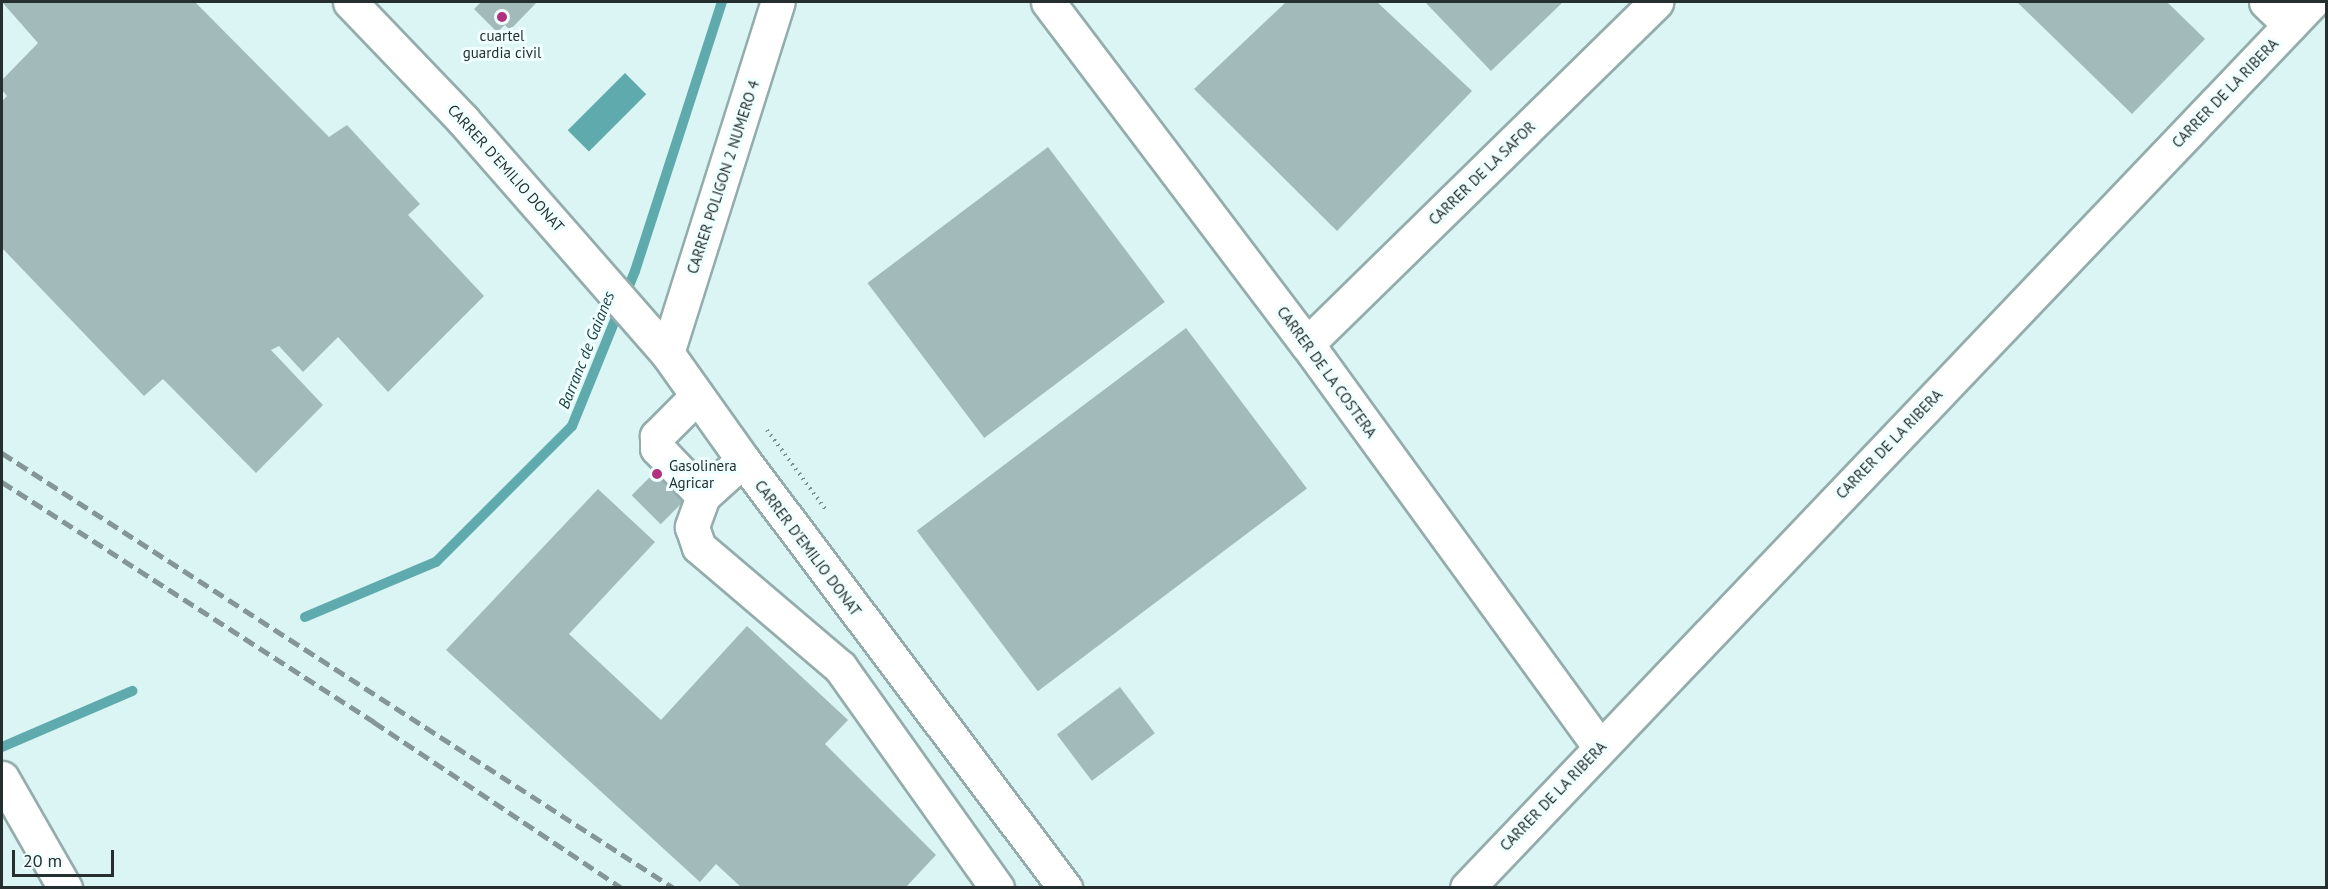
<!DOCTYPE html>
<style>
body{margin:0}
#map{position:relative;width:2328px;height:889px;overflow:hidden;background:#dbf4f4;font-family:"PT Sans",sans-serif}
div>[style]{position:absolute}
.water>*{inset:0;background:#5eaaac;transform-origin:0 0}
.stream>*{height:10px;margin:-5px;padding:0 5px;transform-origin:5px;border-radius:5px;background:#5eaaac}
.building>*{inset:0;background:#a2baba;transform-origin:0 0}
.path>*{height:4px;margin-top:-2px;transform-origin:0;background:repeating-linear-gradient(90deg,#7b8c8c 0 1.5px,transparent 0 6px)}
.roads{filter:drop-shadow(2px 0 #94acac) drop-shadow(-2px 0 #94acac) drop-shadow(0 2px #94acac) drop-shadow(0 -2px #94acac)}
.minor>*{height:33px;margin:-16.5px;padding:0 16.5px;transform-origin:16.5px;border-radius:16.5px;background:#fff}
.rail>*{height:4.5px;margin-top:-2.25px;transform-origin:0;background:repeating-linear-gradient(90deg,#849696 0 12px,transparent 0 18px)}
.dots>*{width:16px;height:16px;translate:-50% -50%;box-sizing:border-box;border:3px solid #f0ffff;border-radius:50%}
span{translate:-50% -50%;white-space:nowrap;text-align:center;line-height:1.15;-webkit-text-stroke:6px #f0ffff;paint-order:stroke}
.poi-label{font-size:15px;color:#252f2f}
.left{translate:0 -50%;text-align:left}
.street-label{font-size:15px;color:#252f2f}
.water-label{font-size:16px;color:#183e3f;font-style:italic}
.frame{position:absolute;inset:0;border:3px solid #252f2f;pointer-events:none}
.scale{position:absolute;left:12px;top:850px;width:102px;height:27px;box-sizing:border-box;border:3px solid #252f2f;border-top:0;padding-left:8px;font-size:18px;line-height:21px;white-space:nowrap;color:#252f2f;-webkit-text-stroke:4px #f0ffff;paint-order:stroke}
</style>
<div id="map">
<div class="water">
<div style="left:625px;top:73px;width:30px;height:81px;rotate:45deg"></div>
</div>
<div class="stream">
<div style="left:305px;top:617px;width:142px;rotate:-22.8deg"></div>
<div style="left:436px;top:562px;width:192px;rotate:-45deg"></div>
<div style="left:572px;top:426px;width:167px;rotate:-67.9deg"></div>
<div style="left:635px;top:271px;width:283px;rotate:-72.1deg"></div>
<div style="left:2px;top:747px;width:142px;rotate:-23.3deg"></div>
</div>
<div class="building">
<div style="clip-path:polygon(2px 2px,195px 2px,329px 137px,347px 125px,420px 204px,408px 215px,484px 296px,388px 392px,338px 337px,303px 372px,279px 346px,271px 350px,323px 405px,256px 473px,163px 379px,144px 396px,2px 248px,2px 101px,7px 96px,2px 90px,2px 80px,38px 43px)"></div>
<div style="clip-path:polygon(481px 2px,537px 2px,510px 30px,505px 25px,497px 32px,474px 9px)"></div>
<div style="clip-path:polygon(1286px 2px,1377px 2px,1472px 91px,1337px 231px,1194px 89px)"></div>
<div style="clip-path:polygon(1425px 2px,1563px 2px,1491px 71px)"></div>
<div style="clip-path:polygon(2017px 2px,2167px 2px,2205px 39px,2132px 114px)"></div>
<div style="left:1048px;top:147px;width:194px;height:226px;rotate:53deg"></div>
<div style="left:1186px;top:328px;width:201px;height:337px;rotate:53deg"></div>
<div style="left:655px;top:472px;width:41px;height:33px;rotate:45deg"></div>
<div style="clip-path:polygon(598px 489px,655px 542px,569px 634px,661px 720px,747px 626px,848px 720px,825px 744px,936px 855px,905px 888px,742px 888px,716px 864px,700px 882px,446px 650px)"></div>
<div style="left:1120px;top:687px;width:58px;height:79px;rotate:53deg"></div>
</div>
<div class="path">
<div style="left:767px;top:430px;width:99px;rotate:53.6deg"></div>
</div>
<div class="roads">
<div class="minor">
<div style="left:350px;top:2px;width:163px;rotate:46.2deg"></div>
<div style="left:463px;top:120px;width:310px;rotate:48.8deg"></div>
<div style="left:667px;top:353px;width:131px;rotate:54.6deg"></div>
<div style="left:743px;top:460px;width:536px;rotate:53.04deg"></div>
<div style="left:1048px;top:2px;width:429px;rotate:52.9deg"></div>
<div style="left:1307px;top:344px;width:498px;rotate:54deg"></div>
<div style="left:2266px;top:2px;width:33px;rotate:44deg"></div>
<div style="left:1307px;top:344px;width:489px;rotate:-44.4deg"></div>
<div style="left:667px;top:353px;width:368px;rotate:-72.5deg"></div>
<div style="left:697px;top:396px;width:57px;rotate:135deg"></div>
<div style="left:657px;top:436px;width:12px;rotate:90deg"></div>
<div style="left:657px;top:448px;width:66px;rotate:46.2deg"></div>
<div style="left:743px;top:460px;width:54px;rotate:138deg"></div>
<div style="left:703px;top:496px;width:33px;rotate:110deg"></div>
<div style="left:692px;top:527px;width:21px;rotate:71deg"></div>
<div style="left:699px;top:547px;width:185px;rotate:40.4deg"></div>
<div style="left:840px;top:667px;width:271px;rotate:54.6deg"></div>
<div style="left:2px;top:778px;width:127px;rotate:60.2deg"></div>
<div style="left:1467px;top:888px;width:1224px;rotate:-46.36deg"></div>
</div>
</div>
<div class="rail">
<div style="left:2px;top:453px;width:801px;rotate:32.92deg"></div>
<div style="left:2px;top:482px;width:443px;rotate:32.8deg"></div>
<div style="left:374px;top:722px;width:298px;rotate:33.8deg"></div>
</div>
<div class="dots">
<div style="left:502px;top:17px;background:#b1317e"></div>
<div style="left:657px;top:474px;background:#b1317e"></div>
</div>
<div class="poi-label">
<span style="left:502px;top:44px">cuartel<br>guardia civil</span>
<span class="left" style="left:669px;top:474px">Gasolinera<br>Agricar</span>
</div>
<div class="street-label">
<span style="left:2225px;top:93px;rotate:-46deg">CARRER DE LA RIBERA</span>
<span style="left:506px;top:168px;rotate:48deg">CARRER D'EMILIO DONAT</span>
<span style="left:1482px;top:173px;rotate:-44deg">CARRER DE LA SAFOR</span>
<span style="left:723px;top:177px;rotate:-72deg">CARRER POLIGON 2 NUMERO 4</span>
<span style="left:1327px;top:372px;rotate:54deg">CARRER DE LA COSTERA</span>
<span style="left:1889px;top:444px;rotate:-46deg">CARRER DE LA RIBERA</span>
<span style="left:808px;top:548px;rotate:53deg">CARRER D'EMILIO DONAT</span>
<span style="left:1553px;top:796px;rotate:-46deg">CARRER DE LA RIBERA</span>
</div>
<div class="water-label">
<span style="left:586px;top:350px;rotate:-68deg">Barranc de Gaianes</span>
</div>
<div class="frame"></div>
<div class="scale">20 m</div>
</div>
